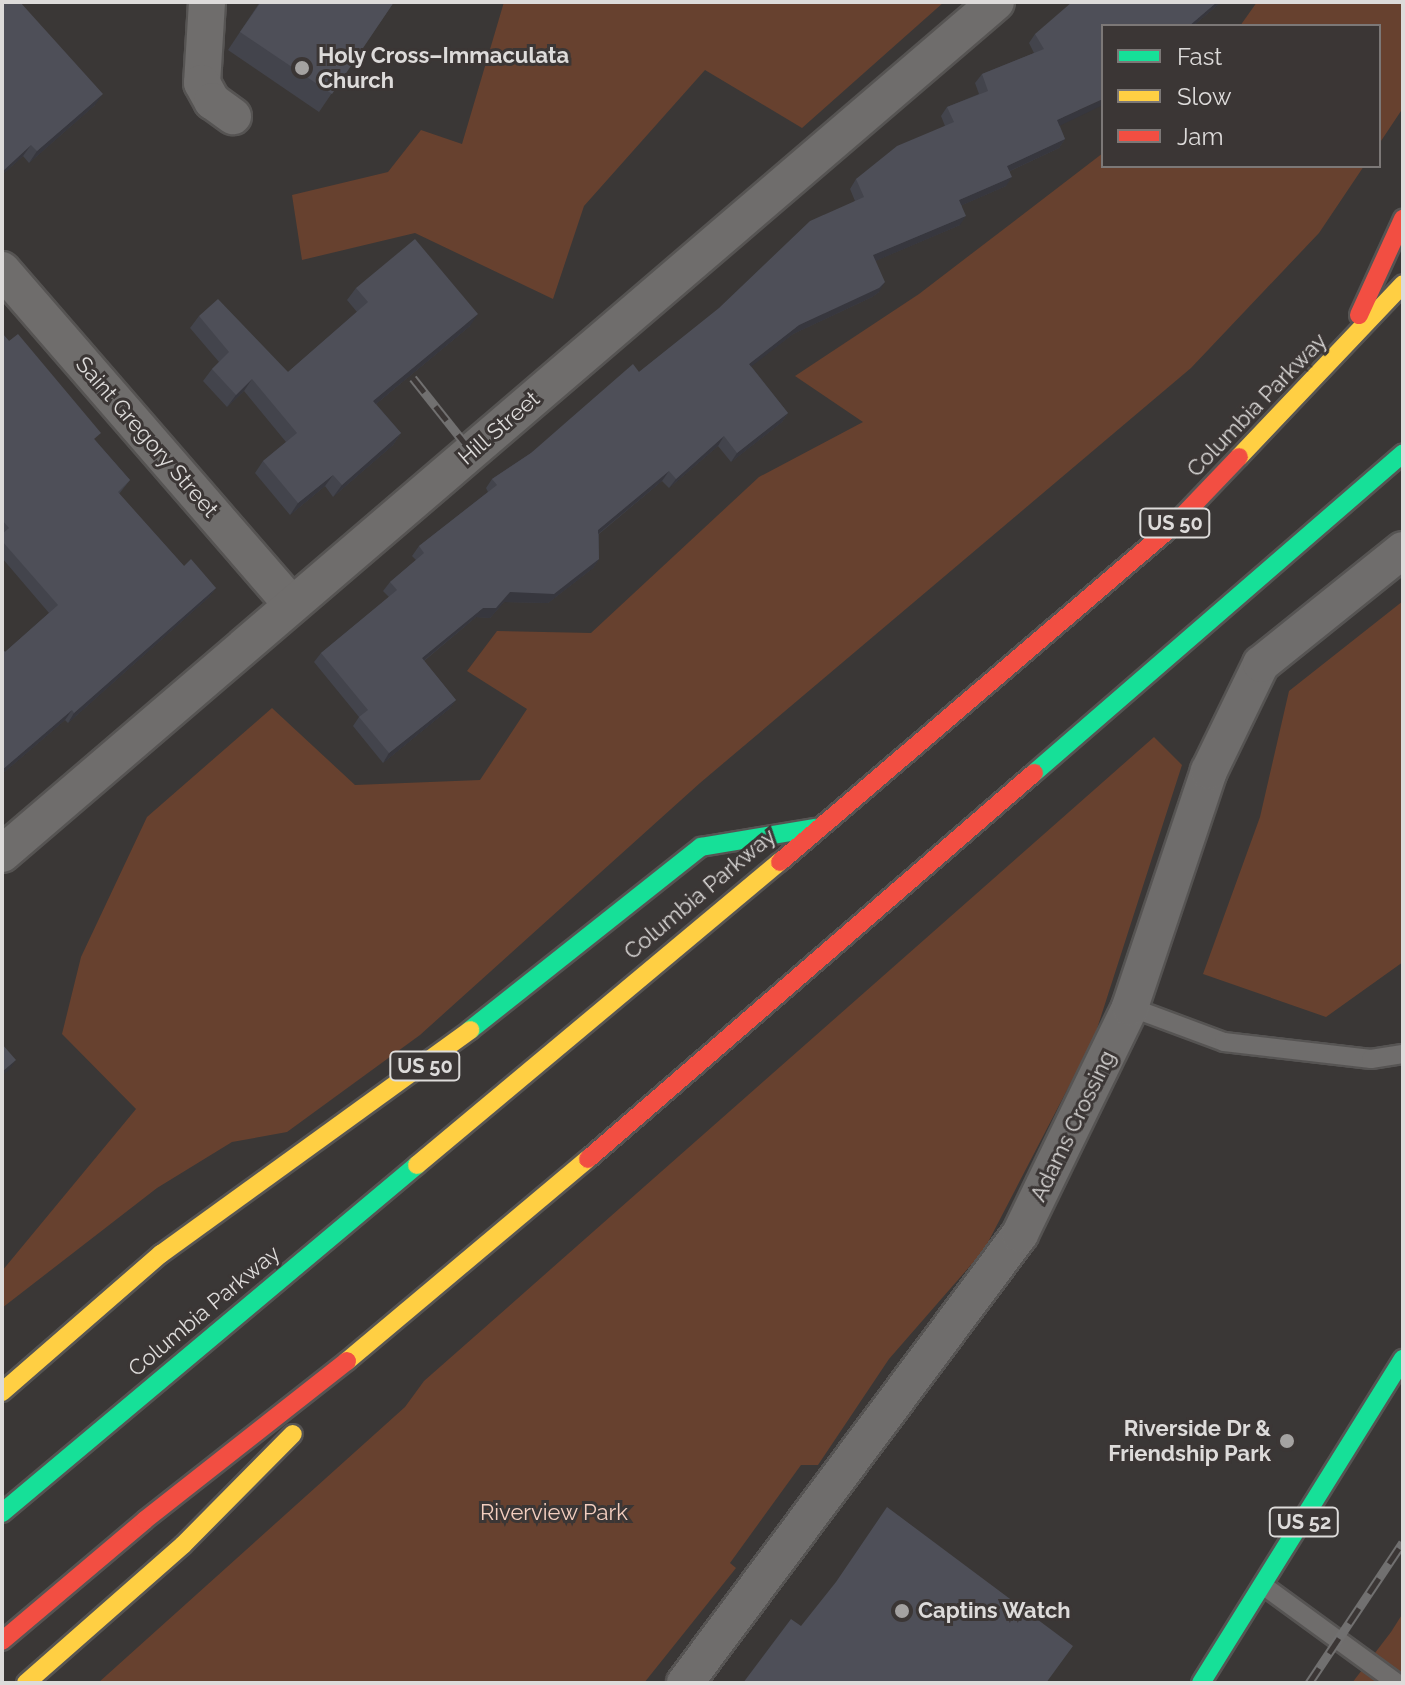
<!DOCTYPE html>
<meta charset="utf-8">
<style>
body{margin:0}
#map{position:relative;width:1405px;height:1685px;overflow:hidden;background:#3a3736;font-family:Raleway,sans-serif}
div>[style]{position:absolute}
.green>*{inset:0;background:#67412f}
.roads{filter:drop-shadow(2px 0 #565453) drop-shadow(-2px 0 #565453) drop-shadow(0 2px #565453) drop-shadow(0 -2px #565453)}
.lane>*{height:18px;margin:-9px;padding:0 9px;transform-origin:9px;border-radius:9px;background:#6f6d6c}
.street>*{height:36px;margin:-18px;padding:0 18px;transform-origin:18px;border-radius:18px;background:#6f6d6c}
.fast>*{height:18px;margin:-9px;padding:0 9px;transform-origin:9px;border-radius:9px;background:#16e098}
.slow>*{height:18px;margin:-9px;padding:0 9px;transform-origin:9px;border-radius:9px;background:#ffcf43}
.jam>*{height:18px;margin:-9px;padding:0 9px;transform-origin:9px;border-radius:9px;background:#f24e42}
.rail>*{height:9px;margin-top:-4.5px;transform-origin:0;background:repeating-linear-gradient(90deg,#3b3635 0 18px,#717070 0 36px);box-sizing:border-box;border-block:2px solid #717070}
.wall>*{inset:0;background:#43444c}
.shaded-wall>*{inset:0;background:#37373e}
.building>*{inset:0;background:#4e4f58}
.dots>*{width:22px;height:22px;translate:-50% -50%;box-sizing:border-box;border:4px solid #3b3635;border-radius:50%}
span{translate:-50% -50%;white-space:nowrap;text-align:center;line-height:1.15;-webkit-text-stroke:6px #3b3635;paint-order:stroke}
.shield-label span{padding:2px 6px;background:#3b3635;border:2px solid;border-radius:6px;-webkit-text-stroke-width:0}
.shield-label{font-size:20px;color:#dddbda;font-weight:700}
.poi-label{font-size:22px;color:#dddbda;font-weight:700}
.left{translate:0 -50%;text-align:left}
.right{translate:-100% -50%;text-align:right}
.street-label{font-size:22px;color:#dddbda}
.park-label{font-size:22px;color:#f3cebf}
.frame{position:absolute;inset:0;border:4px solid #dddbda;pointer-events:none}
.legend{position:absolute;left:1101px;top:24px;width:280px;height:144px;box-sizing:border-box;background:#3b3635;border:2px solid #7c7877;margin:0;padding:10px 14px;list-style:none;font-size:24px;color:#dddbda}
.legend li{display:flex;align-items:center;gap:16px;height:40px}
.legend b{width:40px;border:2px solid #7c7877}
</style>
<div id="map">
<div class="green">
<div style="clip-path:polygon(504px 2px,944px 2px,802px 128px,705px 70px,584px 206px,553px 299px,415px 233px,302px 260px,292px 195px,388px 172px,421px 130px,462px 144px)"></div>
<div style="clip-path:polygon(1257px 2px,1403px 2px,1403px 108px,1379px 144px,1379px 26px,1240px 26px)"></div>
<div style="clip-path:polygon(1103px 153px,1103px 166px,1364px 166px,1319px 233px,1191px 368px,700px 783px,420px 1035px,287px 1132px,232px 1142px,157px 1188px,2px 1308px,2px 1271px,136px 1109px,62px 1034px,81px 957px,147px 817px,272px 708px,355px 785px,480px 780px,527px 709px,467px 671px,497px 631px,591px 633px,759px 477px,863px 422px,795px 376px,919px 294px)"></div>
<div style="clip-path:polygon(1403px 601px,1403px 962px,1326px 1017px,1203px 974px,1260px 817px,1289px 691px)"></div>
<div style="clip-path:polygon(1154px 737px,1182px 765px,1094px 1038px,984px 1250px,889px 1359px,818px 1465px,801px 1465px,730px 1563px,736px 1568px,644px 1683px,98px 1683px,405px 1407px,424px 1381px)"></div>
<div style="clip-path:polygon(1403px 1613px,1403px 1683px,1352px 1683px,1391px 1632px)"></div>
</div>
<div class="roads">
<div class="lane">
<div style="left:1130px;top:1007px;width:100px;rotate:20.4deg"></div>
<div style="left:1224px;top:1042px;width:148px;rotate:6.6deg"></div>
<div style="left:1371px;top:1059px;width:32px;rotate:-9deg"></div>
<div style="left:1264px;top:1586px;width:165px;rotate:36.1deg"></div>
</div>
<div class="street">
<div style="left:207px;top:2px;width:81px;rotate:93.5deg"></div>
<div style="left:202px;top:83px;width:21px;rotate:61deg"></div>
<div style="left:212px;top:101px;width:26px;rotate:36deg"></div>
<div style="left:2px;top:270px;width:443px;rotate:49.1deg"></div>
<div style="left:2px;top:854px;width:1309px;rotate:-40.6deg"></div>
<div style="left:685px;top:1683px;width:560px;rotate:-53.27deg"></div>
<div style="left:1020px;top:1234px;width:252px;rotate:-64.1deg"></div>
<div style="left:1130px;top:1007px;width:249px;rotate:-71.5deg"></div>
<div style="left:1209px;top:771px;width:119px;rotate:-64.1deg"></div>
<div style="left:1261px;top:664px;width:182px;rotate:-38.8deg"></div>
</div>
<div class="fast">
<div style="left:1034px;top:773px;width:488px;rotate:-40.9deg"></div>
<div style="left:470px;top:1030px;width:295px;rotate:-38.4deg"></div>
<div style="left:701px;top:847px;width:116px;rotate:-9.5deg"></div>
<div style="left:2px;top:1513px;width:542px;rotate:-39.98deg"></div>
<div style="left:1201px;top:1683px;width:382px;rotate:-58.1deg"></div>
</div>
<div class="slow">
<div style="left:1239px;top:457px;width:238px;rotate:-46.5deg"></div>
<div style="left:417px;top:1165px;width:473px;rotate:-39.9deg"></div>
<div style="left:347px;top:1361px;width:314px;rotate:-40deg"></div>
<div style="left:2px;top:1392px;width:211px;rotate:-41deg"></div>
<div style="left:161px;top:1254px;width:382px;rotate:-35.9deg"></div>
<div style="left:26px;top:1683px;width:209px;rotate:-41.3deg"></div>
<div style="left:183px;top:1545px;width:156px;rotate:-45.3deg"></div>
</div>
<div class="jam">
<div style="left:1359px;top:315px;width:106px;rotate:-65.4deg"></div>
<div style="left:780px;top:862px;width:518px;rotate:-40.54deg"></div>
<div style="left:1174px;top:525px;width:94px;rotate:-46.3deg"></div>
<div style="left:588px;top:1159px;width:590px;rotate:-40.88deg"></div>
<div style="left:2px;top:1641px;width:187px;rotate:-40.2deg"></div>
<div style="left:145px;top:1520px;width:257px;rotate:-38.2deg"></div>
</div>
</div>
<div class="rail">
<div style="left:413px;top:378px;width:93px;rotate:51.5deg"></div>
<div style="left:1309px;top:1683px;width:169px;rotate:-56.3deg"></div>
</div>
<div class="wall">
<div style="clip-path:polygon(2px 2px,95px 105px,29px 163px,23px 156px,2px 175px)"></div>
<div style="clip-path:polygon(260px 2px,394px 2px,319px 112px,228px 50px)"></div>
<div style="clip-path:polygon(1221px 2px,1193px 26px,1103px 26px,1060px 126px,1065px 139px,1059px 148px,1010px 171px,1006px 186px,962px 205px,960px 225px,875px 261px,879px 292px,872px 297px,793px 334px,751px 366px,788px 413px,782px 422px,731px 462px,718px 446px,669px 488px,662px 481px,599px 534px,599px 559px,593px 568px,548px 603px,504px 602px,490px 618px,476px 617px,424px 661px,456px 700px,449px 709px,383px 763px,353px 726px,359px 717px,314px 662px,321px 653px,389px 597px,383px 591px,390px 582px,416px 560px,412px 556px,419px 546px,488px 492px,486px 488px,492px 479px,531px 453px,639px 372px,855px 201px,850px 189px,856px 179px,945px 126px,941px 116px,947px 107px,979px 94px,975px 83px,982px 74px,1034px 53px,1029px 43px,1035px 34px)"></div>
<div style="clip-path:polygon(356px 288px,470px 326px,376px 404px,401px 433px,393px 445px,333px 497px,325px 486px,290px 515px,255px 473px,263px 461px,286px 442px,244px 391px,227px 407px,203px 381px,212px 369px,219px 362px,190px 328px,199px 316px,288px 372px,357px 312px,347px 300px)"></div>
<div style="clip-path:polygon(2px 333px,130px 480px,119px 494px,184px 566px,216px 588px,209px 597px,68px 723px,65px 720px,2px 774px,2px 648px,5px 652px,49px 613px,2px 558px)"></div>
</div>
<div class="shaded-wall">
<div style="clip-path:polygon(1217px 2px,1221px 2px,1193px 26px,1189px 26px)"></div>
<div style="clip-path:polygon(103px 94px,95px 105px,29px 163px,37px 151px)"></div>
<div style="clip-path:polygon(1103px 99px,1103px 105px,1051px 130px,1057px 120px)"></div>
<div style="clip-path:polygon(1065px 139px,1059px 148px,1001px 175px,1007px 166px)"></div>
<div style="clip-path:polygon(31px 145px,23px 156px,2px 175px,4px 170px)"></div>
<div style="clip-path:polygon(1012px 177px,1006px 186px,953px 209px,959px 200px)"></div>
<div style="clip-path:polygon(966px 216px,960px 225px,866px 265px,873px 255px)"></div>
<div style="clip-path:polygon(885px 282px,879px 292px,872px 297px,793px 334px,743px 373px,749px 364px,799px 325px)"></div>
<div style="clip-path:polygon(478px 314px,470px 326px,365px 413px,373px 401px)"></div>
<div style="clip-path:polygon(252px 379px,244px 391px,227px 407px,236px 395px)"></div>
<div style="clip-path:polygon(788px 413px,782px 422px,731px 462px,737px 453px)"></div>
<div style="clip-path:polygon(401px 433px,393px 445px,333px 497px,342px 485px)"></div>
<div style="clip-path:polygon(724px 436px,718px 446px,669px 488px,676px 479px)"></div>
<div style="clip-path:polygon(669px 471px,662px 481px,592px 539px,598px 530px)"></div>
<div style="clip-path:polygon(333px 475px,325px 486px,290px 515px,298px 503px)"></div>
<div style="clip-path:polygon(599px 559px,593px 568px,548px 603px,504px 602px,490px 618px,476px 617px,415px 668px,422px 658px,483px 608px,510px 592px)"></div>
<div style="clip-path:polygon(216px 588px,209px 597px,68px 723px,74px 713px)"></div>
<div style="clip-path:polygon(456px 700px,449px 709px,383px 763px,389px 753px)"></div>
<div style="clip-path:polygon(72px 710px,65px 720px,2px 774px,2px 770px)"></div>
<div style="clip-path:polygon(16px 1060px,9px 1070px,2px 1076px,2px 1072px)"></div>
</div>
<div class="building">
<div style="clip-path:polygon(2px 2px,20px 2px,103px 94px,37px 151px,31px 145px,4px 170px,2px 168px)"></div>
<div style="clip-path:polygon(261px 2px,394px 2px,332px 94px,240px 32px)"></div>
<div style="clip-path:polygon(1072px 2px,1217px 2px,1189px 26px,1103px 26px,1103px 99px,1057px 120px,1065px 139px,1007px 166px,1012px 177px,959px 200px,966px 216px,873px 255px,885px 282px,879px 288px,799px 325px,749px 364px,788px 413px,737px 453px,724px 436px,676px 479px,669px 471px,598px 530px,599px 559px,554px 594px,510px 592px,496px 608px,483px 608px,422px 658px,456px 700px,389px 753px,359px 717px,368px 710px,321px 653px,397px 590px,390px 582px,424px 553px,419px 546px,497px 485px,492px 479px,531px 453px,633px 364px,639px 372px,719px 308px,810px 221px,864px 197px,856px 179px,897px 146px,954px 122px,947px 107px,988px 91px,982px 74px,1044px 49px,1035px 34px)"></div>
<div style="clip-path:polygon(415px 239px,478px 314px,373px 401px,401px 433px,342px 485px,333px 475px,298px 503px,263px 461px,297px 433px,252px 379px,236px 395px,212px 369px,229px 352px,199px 316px,218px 299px,288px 372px,368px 302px,356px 288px)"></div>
<div style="clip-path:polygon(2px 333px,9px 341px,18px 334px,101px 433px,94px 439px,130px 480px,118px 492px,184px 566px,191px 559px,216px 588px,74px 713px,72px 710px,2px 770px,2px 648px,5px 652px,58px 605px,2px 541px,2px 534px,9px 528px,2px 520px)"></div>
<div style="clip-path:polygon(2px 1044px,16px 1060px,2px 1072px)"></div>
<div style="clip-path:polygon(887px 1507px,1073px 1646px,1046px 1683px,743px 1683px,791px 1619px,801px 1626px,836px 1582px)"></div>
</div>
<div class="dots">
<div style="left:302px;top:68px;background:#a4a2a1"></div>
<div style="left:1287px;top:1441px;background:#a4a2a1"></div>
<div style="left:902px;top:1611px;background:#a4a2a1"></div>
</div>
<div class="shield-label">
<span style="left:1175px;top:523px">US 50</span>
<span style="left:425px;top:1066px">US 50</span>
<span style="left:1304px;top:1522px">US 52</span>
</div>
<div class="poi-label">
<span class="left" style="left:318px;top:68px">Holy Cross–Immaculata<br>Church</span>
<span class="right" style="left:1271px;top:1441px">Riverside Dr &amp;<br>Friendship Park</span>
<span class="left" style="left:918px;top:1611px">Captins Watch</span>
</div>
<div class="street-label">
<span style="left:1257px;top:405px;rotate:-46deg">Columbia Parkway</span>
<span style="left:499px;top:428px;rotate:-41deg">Hill Street</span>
<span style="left:147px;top:437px;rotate:49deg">Saint Gregory Street</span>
<span style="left:700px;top:894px;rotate:-40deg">Columbia Parkway</span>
<span style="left:1073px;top:1126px;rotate:-64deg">Adams Crossing</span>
<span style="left:204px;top:1311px;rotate:-40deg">Columbia Parkway</span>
</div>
<div class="park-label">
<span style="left:554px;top:1513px">Riverview Park</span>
</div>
<div class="frame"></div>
<ul class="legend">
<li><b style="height:10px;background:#16e098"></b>Fast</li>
<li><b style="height:10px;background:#ffcf43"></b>Slow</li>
<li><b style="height:10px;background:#f24e42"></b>Jam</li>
</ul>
</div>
